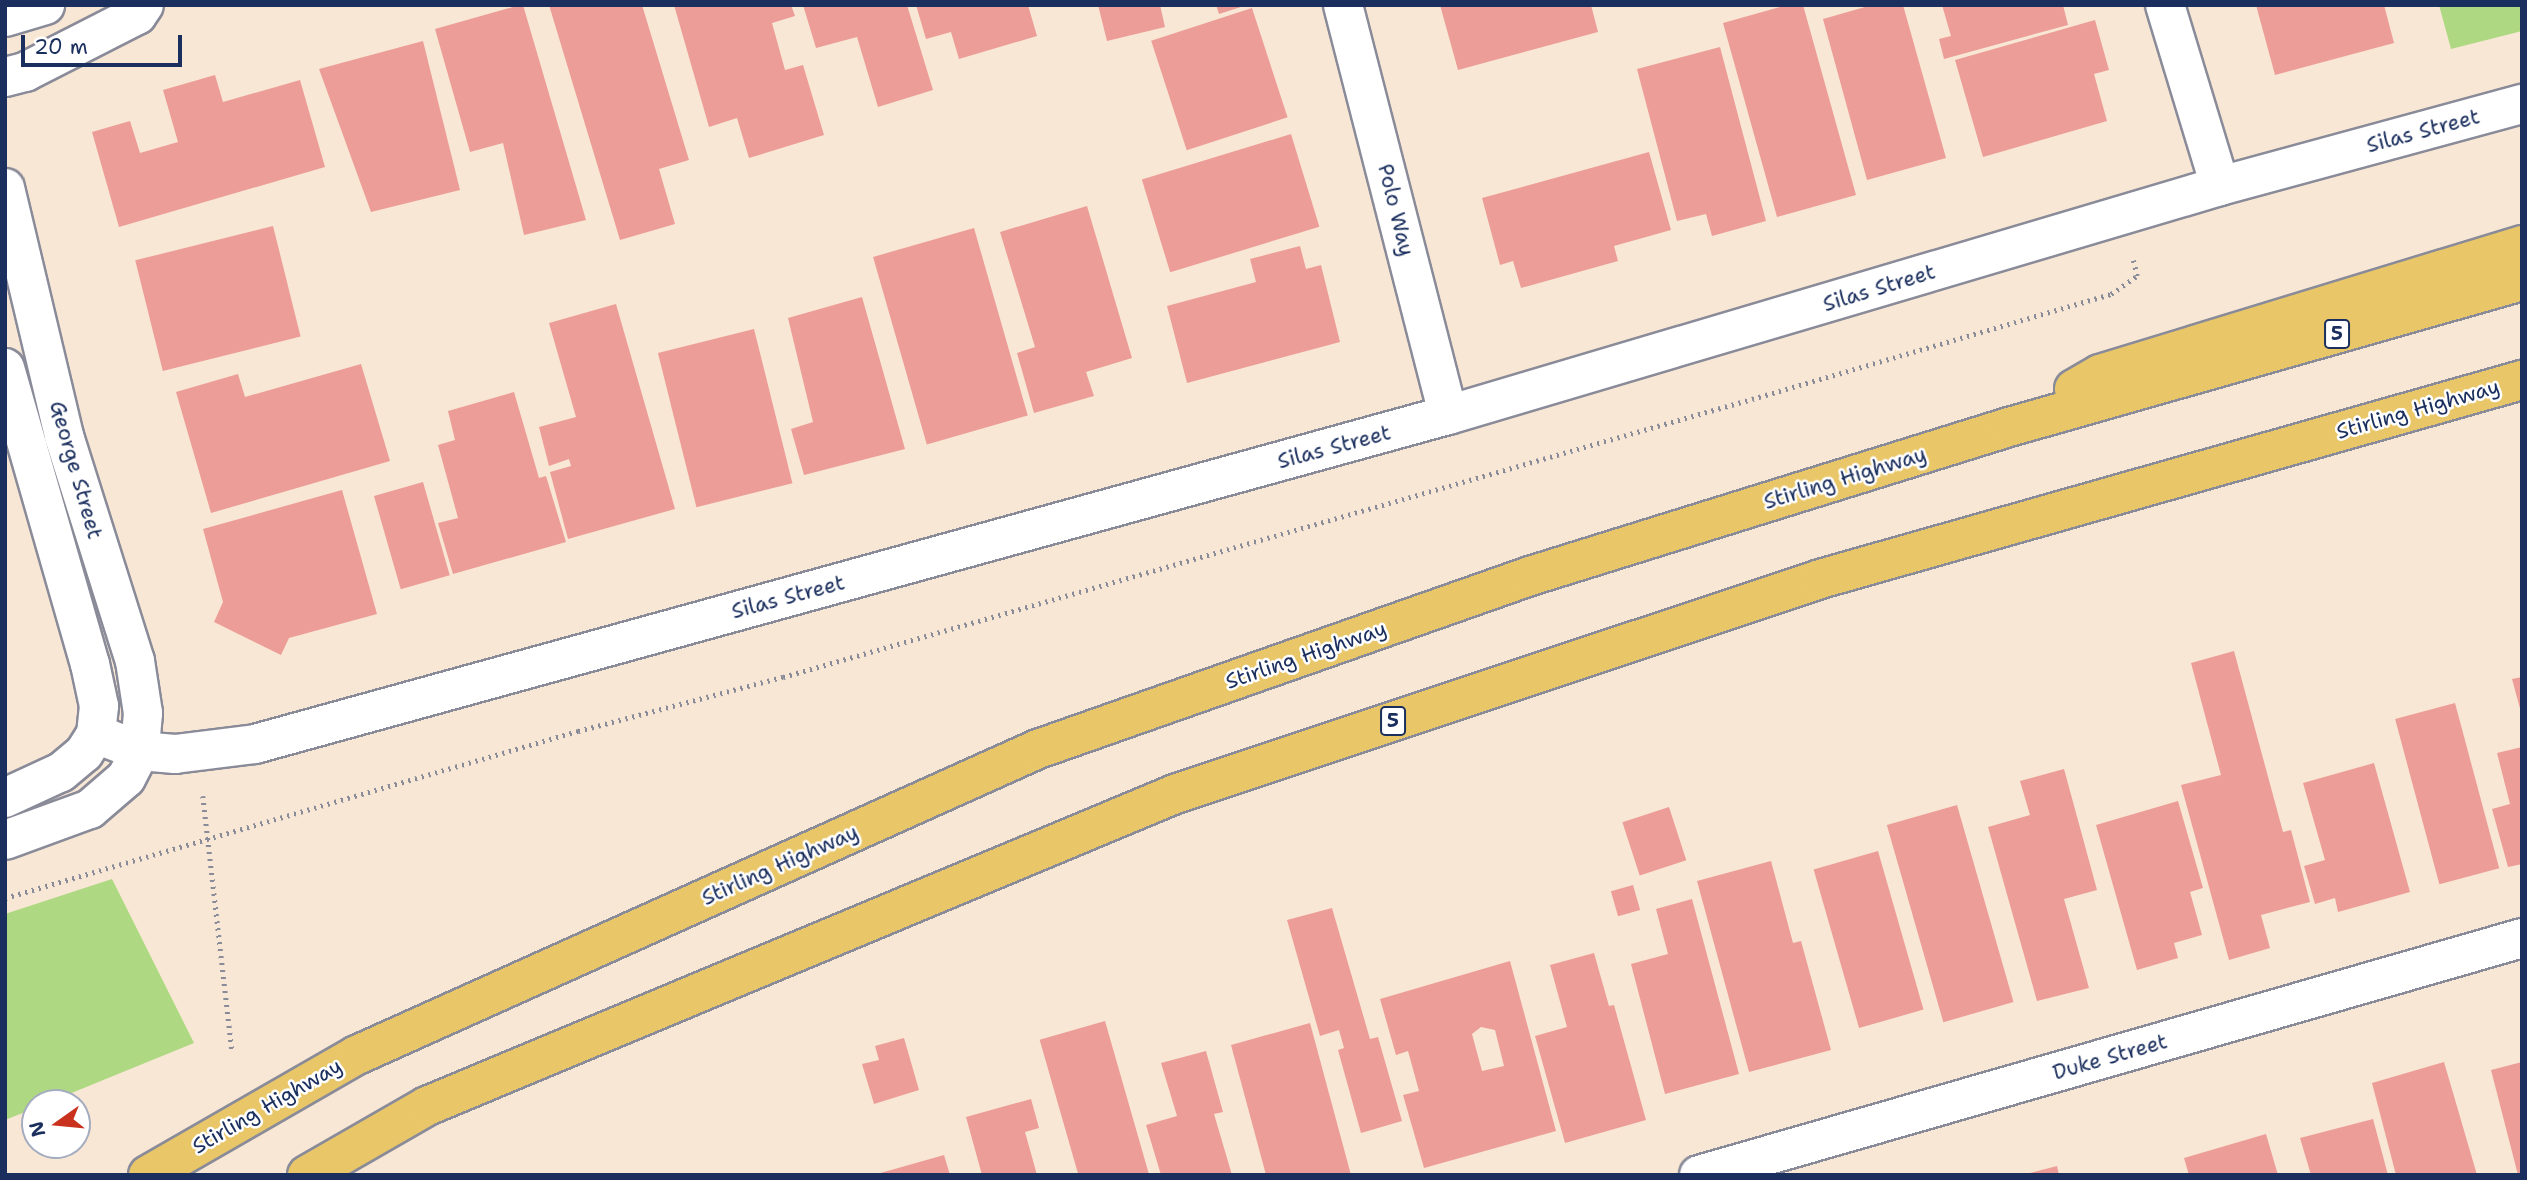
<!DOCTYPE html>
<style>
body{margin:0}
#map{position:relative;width:2527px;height:1180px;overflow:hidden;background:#f8e7d4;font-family:"Shantell Sans",sans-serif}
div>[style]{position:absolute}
.green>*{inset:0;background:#afd883}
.building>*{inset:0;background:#ed9d98;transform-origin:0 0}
.path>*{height:4.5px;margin-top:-2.25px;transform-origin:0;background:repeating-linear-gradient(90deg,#8a8b99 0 2px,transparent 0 7px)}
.roads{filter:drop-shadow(2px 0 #8a8b99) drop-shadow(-2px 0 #8a8b99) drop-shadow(0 2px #8a8b99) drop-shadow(0 -2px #8a8b99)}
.minor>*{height:38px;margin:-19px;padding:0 19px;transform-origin:19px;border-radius:19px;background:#fff}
.highway>*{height:38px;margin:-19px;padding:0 19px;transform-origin:19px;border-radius:19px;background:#e9c769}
span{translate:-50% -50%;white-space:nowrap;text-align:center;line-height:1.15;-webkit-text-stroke:5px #fff;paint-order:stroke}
.shield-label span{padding:2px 5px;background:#fff;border:2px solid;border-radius:5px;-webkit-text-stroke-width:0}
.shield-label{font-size:19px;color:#1b2f5e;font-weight:700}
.street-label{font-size:21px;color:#1b2f5e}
.frame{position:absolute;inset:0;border:7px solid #1b2f5e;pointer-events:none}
.north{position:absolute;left:21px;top:1089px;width:70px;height:70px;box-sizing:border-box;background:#fff;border:2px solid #a4acbf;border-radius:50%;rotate:255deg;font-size:19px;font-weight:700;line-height:28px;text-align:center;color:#1b2f5e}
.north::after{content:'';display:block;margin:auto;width:24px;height:32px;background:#c8321e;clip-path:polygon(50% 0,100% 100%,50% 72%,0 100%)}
.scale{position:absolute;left:21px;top:35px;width:161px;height:32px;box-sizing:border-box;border:4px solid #1b2f5e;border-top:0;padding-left:9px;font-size:21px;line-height:24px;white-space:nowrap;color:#1b2f5e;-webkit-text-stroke:5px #fff;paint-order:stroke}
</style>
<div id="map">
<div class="green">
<div style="clip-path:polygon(2439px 5px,2522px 5px,2522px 31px,2451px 49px)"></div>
<div style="clip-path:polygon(112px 879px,194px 1043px,47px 1103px,35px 1103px,35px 1108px,5px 1120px,5px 914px)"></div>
</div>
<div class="building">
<div style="clip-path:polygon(520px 5px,523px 5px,586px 220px,524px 235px,503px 143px,470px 152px,435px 29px)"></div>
<div style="clip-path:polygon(549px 5px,642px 5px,689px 160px,659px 169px,675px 224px,620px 240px)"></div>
<div style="clip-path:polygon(674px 5px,791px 5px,795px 16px,772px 23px,785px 70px,803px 65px,824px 135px,749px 158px,737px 118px,709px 127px)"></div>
<div style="clip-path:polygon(803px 5px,907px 5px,933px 90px,878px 107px,857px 37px,816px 48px)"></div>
<div style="clip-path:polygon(916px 5px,1028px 5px,1037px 36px,959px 59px,951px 32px,926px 39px)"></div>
<div style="clip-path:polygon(1098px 5px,1160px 5px,1165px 27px,1107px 41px)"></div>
<div style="clip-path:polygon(1216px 5px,1244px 5px,1244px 6px,1219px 14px)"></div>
<div style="clip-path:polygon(1440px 5px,1591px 5px,1598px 32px,1458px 70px)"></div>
<div style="clip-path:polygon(1787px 5px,1803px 5px,1856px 195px,1777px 217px,1723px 23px)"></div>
<div style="clip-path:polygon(1872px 5px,1903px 5px,1946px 158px,1867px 180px,1823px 19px)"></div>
<div style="clip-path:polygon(1942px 5px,2063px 5px,2068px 25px,1944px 59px,1939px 39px,1951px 36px)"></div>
<div style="clip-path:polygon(2256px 5px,2384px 5px,2394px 43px,2275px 75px)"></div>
<div style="left:1252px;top:8px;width:115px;height:106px;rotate:72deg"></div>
<div style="clip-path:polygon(2095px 20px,2109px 70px,2094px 74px,2107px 121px,1983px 157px,1955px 60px)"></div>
<div style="clip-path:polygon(423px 41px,460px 190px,371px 212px,319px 69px)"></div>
<div style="clip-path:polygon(1720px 47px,1766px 221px,1712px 236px,1706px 214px,1677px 221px,1637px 69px)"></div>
<div style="clip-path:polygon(215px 75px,223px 102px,300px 80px,325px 167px,119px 227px,92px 132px,130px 121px,140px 153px,178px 142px,163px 90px)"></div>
<div style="left:1291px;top:134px;width:97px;height:156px;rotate:73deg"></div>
<div style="clip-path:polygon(1649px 152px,1671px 230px,1614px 246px,1618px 261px,1521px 288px,1513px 261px,1500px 265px,1482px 198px)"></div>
<div style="clip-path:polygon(1087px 206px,1132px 358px,1086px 372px,1094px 396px,1034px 413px,1017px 353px,1035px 347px,1000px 232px)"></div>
<div style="left:273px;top:226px;width:114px;height:142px;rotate:76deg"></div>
<div style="left:974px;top:228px;width:195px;height:105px;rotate:74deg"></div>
<div style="clip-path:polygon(1300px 246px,1306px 269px,1321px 265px,1340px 342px,1187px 383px,1167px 306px,1256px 282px,1250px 259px)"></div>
<div style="clip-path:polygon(862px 297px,905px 449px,804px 475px,791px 429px,813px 422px,788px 318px)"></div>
<div style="clip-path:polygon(616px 304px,675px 509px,568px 539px,550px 472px,571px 466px,569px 459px,549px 466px,539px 427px,576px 417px,549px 323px)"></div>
<div style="left:754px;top:329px;width:159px;height:99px;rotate:76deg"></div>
<div style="clip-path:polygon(361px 364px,390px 461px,211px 513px,176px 392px,238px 374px,245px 397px)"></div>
<div style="clip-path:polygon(514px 392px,539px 478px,546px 476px,566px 542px,453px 574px,438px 523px,458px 518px,438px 445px,455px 440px,448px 411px)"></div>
<div style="left:423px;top:482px;width:97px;height:51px;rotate:74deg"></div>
<div style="clip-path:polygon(342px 490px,377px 614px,289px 638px,281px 655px,214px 622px,223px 602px,203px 529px)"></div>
<div style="clip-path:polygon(2234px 651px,2283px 832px,2291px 830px,2310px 902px,2261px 915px,2270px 948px,2229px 960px,2181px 785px,2221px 775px,2191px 663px)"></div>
<div style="clip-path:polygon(2522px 677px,2522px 712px,2521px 712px,2512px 679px)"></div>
<div style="left:2455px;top:703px;width:171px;height:62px;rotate:75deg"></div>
<div style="clip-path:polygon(2522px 747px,2522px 864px,2508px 867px,2492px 809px,2510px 804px,2497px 753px)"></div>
<div style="clip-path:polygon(2374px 763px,2410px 892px,2338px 912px,2335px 898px,2315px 904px,2304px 866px,2325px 860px,2303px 783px)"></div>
<div style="clip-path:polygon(2064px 769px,2097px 890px,2064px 899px,2089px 988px,2037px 1001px,1988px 827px,2030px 815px,2020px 781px)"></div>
<div style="clip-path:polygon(2178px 801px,2203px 888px,2190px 892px,2202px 935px,2174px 943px,2178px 958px,2137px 970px,2096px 825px)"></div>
<div style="left:1957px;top:805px;width:205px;height:73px;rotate:74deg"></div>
<div style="left:1669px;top:807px;width:56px;height:49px;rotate:72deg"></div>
<div style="left:1878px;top:851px;width:165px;height:67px;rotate:74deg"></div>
<div style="clip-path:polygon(1771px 861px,1793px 943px,1801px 941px,1831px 1050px,1749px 1072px,1697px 881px)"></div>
<div style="left:1633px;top:885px;width:26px;height:23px;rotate:74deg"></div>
<div style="clip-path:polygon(1692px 899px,1739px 1074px,1665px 1094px,1631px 964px,1668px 954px,1656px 909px)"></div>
<div style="clip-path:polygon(1332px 908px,1370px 1039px,1378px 1037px,1402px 1121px,1361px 1133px,1338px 1050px,1344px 1048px,1339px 1030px,1320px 1036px,1287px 920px)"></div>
<div style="clip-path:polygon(1594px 953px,1609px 1006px,1614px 1005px,1646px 1120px,1565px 1143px,1535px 1036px,1567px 1027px,1550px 965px)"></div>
<div style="clip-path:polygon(evenodd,1510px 961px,1556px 1131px,1424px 1168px,1403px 1095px,1419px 1091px,1408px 1051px,1396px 1055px,1380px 999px,1510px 961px,1481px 1027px,1495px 1030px,1504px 1066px,1482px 1071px,1472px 1034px,1481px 1027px)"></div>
<div style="left:1105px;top:1021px;width:160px;height:68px;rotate:74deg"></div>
<div style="clip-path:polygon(1310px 1023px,1351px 1175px,1266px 1175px,1231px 1045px)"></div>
<div style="clip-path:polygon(904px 1038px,919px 1090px,874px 1104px,862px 1064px,879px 1060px,875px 1046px)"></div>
<div style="clip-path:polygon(1206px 1051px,1223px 1112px,1214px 1114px,1232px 1175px,1161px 1175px,1146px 1125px,1177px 1116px,1161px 1063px)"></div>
<div style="clip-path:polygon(2444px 1062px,2477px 1175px,2396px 1175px,2372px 1083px)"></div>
<div style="clip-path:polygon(2522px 1062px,2522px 1175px,2518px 1175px,2491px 1070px)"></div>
<div style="clip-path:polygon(1031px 1099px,1039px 1128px,1025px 1132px,1037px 1175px,982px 1175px,966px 1117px)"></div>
<div style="clip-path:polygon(2373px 1119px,2388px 1175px,2311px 1175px,2300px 1138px)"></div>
<div style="clip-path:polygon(2266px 1134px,2278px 1175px,2189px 1175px,2184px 1158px)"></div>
<div style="clip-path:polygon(944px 1155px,950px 1175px,878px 1175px,877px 1174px)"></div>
<div style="clip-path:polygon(2057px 1166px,2059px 1175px,2026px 1175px,2026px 1174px)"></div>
</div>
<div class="path">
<div style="left:203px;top:796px;width:255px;rotate:83.5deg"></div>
<div style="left:5px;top:898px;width:597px;rotate:-16.25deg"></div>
<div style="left:578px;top:731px;width:212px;rotate:-14.8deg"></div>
<div style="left:783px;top:677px;width:1008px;rotate:-16.01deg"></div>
<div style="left:1752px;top:399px;width:374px;rotate:-16.3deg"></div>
<div style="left:2111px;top:294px;width:32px;rotate:-35deg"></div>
<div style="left:2137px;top:276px;width:16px;rotate:-104deg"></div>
</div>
<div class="roads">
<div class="minor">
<div style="left:1343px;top:5px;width:423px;rotate:75.6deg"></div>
<div style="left:2165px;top:5px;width:189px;rotate:73.1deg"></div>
<div style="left:5px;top:17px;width:42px;rotate:-16.7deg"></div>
<div style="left:5px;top:77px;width:21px;rotate:-14deg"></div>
<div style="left:25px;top:72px;width:126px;rotate:-27deg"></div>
<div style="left:137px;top:15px;width:12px;rotate:-55deg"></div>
<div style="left:5px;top:188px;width:255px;rotate:76.6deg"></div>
<div style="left:64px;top:436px;width:236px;rotate:72.5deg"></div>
<div style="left:135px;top:661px;width:53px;rotate:81.3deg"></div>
<div style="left:143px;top:713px;width:38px;rotate:95deg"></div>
<div style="left:140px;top:751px;width:30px;rotate:117deg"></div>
<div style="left:126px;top:778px;width:48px;rotate:139.3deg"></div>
<div style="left:90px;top:809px;width:90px;rotate:160deg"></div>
<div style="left:5px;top:368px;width:308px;rotate:74deg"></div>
<div style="left:90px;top:664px;width:43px;rotate:77.9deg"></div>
<div style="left:99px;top:706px;width:28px;rotate:96deg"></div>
<div style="left:96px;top:734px;width:22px;rotate:122deg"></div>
<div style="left:84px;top:753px;width:30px;rotate:140deg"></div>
<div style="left:61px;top:772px;width:62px;rotate:155.1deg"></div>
<div style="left:96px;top:734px;width:47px;rotate:21.1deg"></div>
<div style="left:140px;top:751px;width:35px;rotate:5deg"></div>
<div style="left:175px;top:754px;width:81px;rotate:-7.1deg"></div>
<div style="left:255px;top:744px;width:1238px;rotate:-15.42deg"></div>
<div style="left:1448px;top:415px;width:805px;rotate:-16.52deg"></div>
<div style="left:2220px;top:186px;width:313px;rotate:-15.2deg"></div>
<div style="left:1699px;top:1175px;width:856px;rotate:-16.06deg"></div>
</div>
<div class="highway">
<div style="left:2074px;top:389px;width:30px;rotate:-30deg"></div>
<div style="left:2100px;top:374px;width:441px;rotate:-17deg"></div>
<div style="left:148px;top:1175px;width:241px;rotate:-29.9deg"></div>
<div style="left:357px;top:1055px;width:747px;rotate:-24.2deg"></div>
<div style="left:1038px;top:749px;width:522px;rotate:-19.37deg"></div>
<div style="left:1530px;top:576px;width:502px;rotate:-17.28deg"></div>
<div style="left:2009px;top:427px;width:533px;rotate:-15.89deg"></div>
<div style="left:307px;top:1175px;width:138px;rotate:-29.9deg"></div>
<div style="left:427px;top:1106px;width:810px;rotate:-22.64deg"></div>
<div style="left:1175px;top:794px;width:680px;rotate:-18.43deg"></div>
<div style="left:1820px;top:579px;width:730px;rotate:-15.83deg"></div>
</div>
</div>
<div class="shield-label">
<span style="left:2337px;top:334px">5</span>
<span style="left:1393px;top:721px">5</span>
</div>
<div class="street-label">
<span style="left:2423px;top:131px;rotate:-15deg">Silas Street</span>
<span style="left:1396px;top:210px;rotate:76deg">Polo Way</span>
<span style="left:1879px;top:288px;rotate:-17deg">Silas Street</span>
<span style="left:2418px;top:409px;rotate:-16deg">Stirling Highway</span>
<span style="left:1334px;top:447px;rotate:-15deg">Silas Street</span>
<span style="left:76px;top:470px;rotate:74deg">George Street</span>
<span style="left:1845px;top:478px;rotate:-17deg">Stirling Highway</span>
<span style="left:788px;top:597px;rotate:-15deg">Silas Street</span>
<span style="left:1306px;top:655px;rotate:-19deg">Stirling Highway</span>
<span style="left:780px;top:865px;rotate:-24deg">Stirling Highway</span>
<span style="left:2110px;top:1057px;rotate:-16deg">Duke Street</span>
<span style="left:267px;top:1106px;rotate:-30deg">Stirling Highway</span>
</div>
<div class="frame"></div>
<div class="north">N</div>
<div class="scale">20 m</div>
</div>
